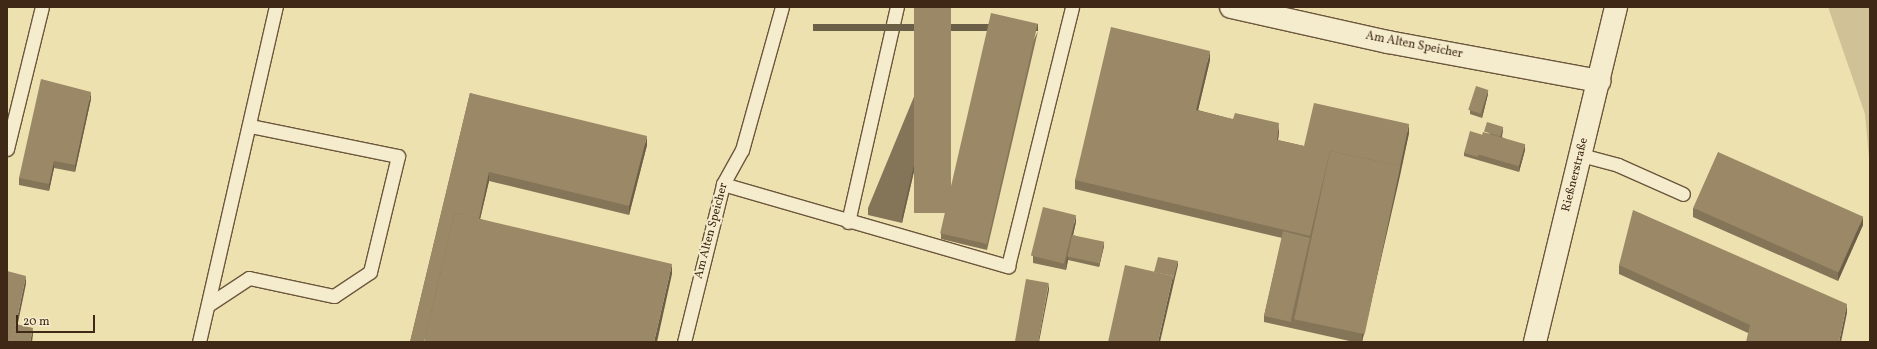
<!DOCTYPE html>
<meta charset="utf-8">
<style>
body{margin:0}
#map{position:relative;width:1877px;height:349px;overflow:hidden;background:#eee1b0;font-family:Vollkorn,serif}
div>[style]{position:absolute}
.green>*{inset:0;background:#d0c296}
.roads{filter:drop-shadow(1px 0 #6b563c) drop-shadow(-1px 0 #6b563c) drop-shadow(0 1px #6b563c) drop-shadow(0 -1px #6b563c)}
.lane>*{height:13px;margin:-6.5px;padding:0 6.5px;transform-origin:6.5px;border-radius:6.5px;background:#f4eccc}
.street>*{height:22px;margin:-11px;padding:0 11px;transform-origin:11px;border-radius:11px;background:#f4eccc}
.secondary>*{height:22px;margin:-11px;padding:0 11px;transform-origin:11px;border-radius:11px;background:#f4eccc}
.wall>*{inset:0;background:#847558}
.shaded-wall>*{inset:0;background:#6c5f47;transform-origin:0 0}
.building>*{inset:0;background:#9a8866;transform-origin:0 0}
span{translate:-50% -50%;white-space:nowrap;text-align:center;line-height:1.15;-webkit-text-stroke:4px #f4eccc;paint-order:stroke}
.street-label{font-size:12px;color:#3f2816}
.frame{position:absolute;inset:0;border:8px solid #3f2816;pointer-events:none}
.scale{position:absolute;left:16px;top:315px;width:79px;height:18px;box-sizing:border-box;border:2px solid #3f2816;border-top:0;padding-left:5px;font-size:12px;line-height:14px;white-space:nowrap;color:#3f2816;-webkit-text-stroke:3px #f4eccc;paint-order:stroke}
</style>
<div id="map">
<div class="green">
<div style="clip-path:polygon(1828px 7px,1870px 7px,1870px 169px,1865px 114px)"></div>
</div>
<div class="roads">
<div class="lane">
<div style="left:7px;top:149px;width:146px;rotate:-76.2deg"></div>
<div style="left:1581px;top:155px;width:38px;rotate:15deg"></div>
<div style="left:1618px;top:165px;width:71px;rotate:24deg"></div>
<div style="left:723px;top:184px;width:297px;rotate:16.1deg"></div>
<div style="left:1008px;top:266px;width:267px;rotate:-76.1deg"></div>
<div style="left:848px;top:222px;width:221px;rotate:-77.2deg"></div>
<div style="left:208px;top:305px;width:49px;rotate:-33.4deg"></div>
<div style="left:249px;top:278px;width:87px;rotate:12deg"></div>
<div style="left:334px;top:296px;width:43px;rotate:-33.7deg"></div>
<div style="left:370px;top:272px;width:119px;rotate:-76.4deg"></div>
<div style="left:398px;top:156px;width:151px;rotate:-168.5deg"></div>
<div style="left:199px;top:342px;width:344px;rotate:-77.1deg"></div>
<div style="left:684px;top:342px;width:163px;rotate:-76.1deg"></div>
<div style="left:723px;top:184px;width:39px;rotate:-61deg"></div>
<div style="left:742px;top:150px;width:148px;rotate:-74.4deg"></div>
</div>
<div class="street">
<div style="left:1231px;top:7px;width:161px;rotate:12.6deg"></div>
<div style="left:1388px;top:42px;width:215px;rotate:10.5deg"></div>
</div>
<div class="secondary">
<div style="left:1535px;top:342px;width:345px;rotate:-76.4deg"></div>
</div>
</div>
<div class="wall">
<div style="clip-path:polygon(951px 7px,951px 12px,902px 223px,868px 215px,868px 208px)"></div>
<div style="clip-path:polygon(1038px 31px,987px 250px,941px 239px,941px 233px)"></div>
<div style="clip-path:polygon(1210px 60px,1198px 110px,1279px 132px,1278px 140px,1304px 146px,1409px 133px,1362px 342px,1354px 342px,1264px 322px,1264px 316px,1282px 238px,1075px 189px,1075px 180px)"></div>
<div style="clip-path:polygon(470px 93px,647px 145px,629px 215px,489px 181px,480px 219px,672px 274px,410px 342px)"></div>
<div style="clip-path:polygon(1488px 94px,1482px 118px,1470px 114px,1470px 110px)"></div>
<div style="clip-path:polygon(91px 99px,75px 172px,54px 168px,49px 191px,19px 185px,19px 178px)"></div>
<div style="clip-path:polygon(1503px 130px,1502px 137px,1525px 150px,1519px 172px,1464px 156px,1464px 153px,1483px 135px)"></div>
<div style="clip-path:polygon(1693px 208px,1863px 225px,1838px 281px,1693px 217px)"></div>
<div style="clip-path:polygon(1076px 222px,1073px 235px,1104px 246px,1099px 267px,1068px 260px,1066px 270px,1033px 263px,1033px 256px)"></div>
<div style="clip-path:polygon(1619px 265px,1847px 313px,1748px 333px,1619px 274px)"></div>
</div>
<div class="shaded-wall">
<div style="clip-path:polygon(951px 7px,951px 12px,902px 223px,902px 216px)"></div>
<div style="left:1038px;top:24px;width:7px;height:225px;rotate:90deg"></div>
<div style="clip-path:polygon(1210px 51px,1210px 60px,1196px 119px,1196px 110px)"></div>
<div style="clip-path:polygon(1488px 90px,1488px 94px,1482px 118px,1482px 114px)"></div>
<div style="clip-path:polygon(91px 92px,91px 99px,75px 172px,75px 165px)"></div>
<div style="clip-path:polygon(1279px 123px,1279px 132px,1277px 148px,1277px 140px)"></div>
<div style="clip-path:polygon(1409px 124px,1409px 133px,1400px 176px,1362px 342px,1362px 334px)"></div>
<div style="clip-path:polygon(1503px 127px,1503px 130px,1500px 143px,1500px 139px)"></div>
<div style="clip-path:polygon(647px 136px,647px 145px,629px 215px,629px 206px)"></div>
<div style="clip-path:polygon(1525px 144px,1525px 150px,1519px 172px,1519px 165px)"></div>
<div style="clip-path:polygon(54px 161px,54px 168px,49px 191px,49px 184px)"></div>
<div style="clip-path:polygon(489px 172px,489px 181px,478px 228px,478px 220px)"></div>
<div style="clip-path:polygon(1076px 215px,1076px 222px,1068px 257px,1068px 260px,1066px 270px,1066px 263px)"></div>
<div style="clip-path:polygon(1863px 217px,1863px 225px,1838px 281px,1838px 272px)"></div>
<div style="clip-path:polygon(1104px 242px,1104px 246px,1099px 267px,1099px 264px)"></div>
<div style="clip-path:polygon(1178px 261px,1178px 265px,1160px 342px,1158px 342px,1173px 276px)"></div>
<div style="clip-path:polygon(672px 264px,672px 274px,657px 342px,654px 342px)"></div>
<div style="clip-path:polygon(26px 276px,26px 284px,14px 342px,12px 342px)"></div>
<div style="clip-path:polygon(1049px 283px,1049px 290px,1039px 342px,1038px 342px)"></div>
<div style="clip-path:polygon(1847px 304px,1847px 313px,1841px 342px,1839px 342px)"></div>
<div style="clip-path:polygon(33px 328px,33px 335px,32px 342px,30px 342px)"></div>
</div>
<div class="building">
<div style="left:914px;top:7px;width:37px;height:206px"></div>
<div style="left:991px;top:13px;width:48px;height:226px;rotate:13deg"></div>
<div style="clip-path:polygon(1111px 27px,1210px 51px,1196px 110px,1233px 119px,1235px 113px,1279px 123px,1277px 140px,1304px 146px,1314px 103px,1409px 124px,1400px 167px,1400px 166px,1330px 151px,1310px 236px,1075px 180px)"></div>
<div style="clip-path:polygon(41px 79px,91px 92px,75px 165px,54px 161px,49px 184px,19px 178px)"></div>
<div style="left:1476px;top:86px;width:13px;height:25px;rotate:18deg"></div>
<div style="clip-path:polygon(470px 93px,647px 136px,629px 206px,489px 172px,479px 219px,455px 213px,424px 342px,410px 342px)"></div>
<div style="left:1487px;top:122px;width:17px;height:10px;rotate:17deg"></div>
<div style="clip-path:polygon(1470px 131px,1483px 135px,1478px 154px,1478px 157px,1464px 153px)"></div>
<div style="left:1483px;top:132px;width:44px;height:23px;rotate:16deg"></div>
<div style="left:1330px;top:151px;width:72px;height:172px;rotate:12deg"></div>
<div style="left:1718px;top:152px;width:159px;height:61px;rotate:24deg"></div>
<div style="left:1043px;top:207px;width:34px;height:50px;rotate:14deg"></div>
<div style="clip-path:polygon(1633px 210px,1847px 304px,1839px 342px,1746px 342px,1750px 325px,1619px 265px)"></div>
<div style="clip-path:polygon(455px 213px,672px 264px,654px 342px,424px 342px)"></div>
<div style="clip-path:polygon(1283px 231px,1310px 238px,1291px 319px,1291px 322px,1264px 316px)"></div>
<div style="left:1072px;top:235px;width:33px;height:22px;rotate:12deg"></div>
<div style="clip-path:polygon(1158px 257px,1178px 261px,1173px 281px,1173px 276px,1154px 272px)"></div>
<div style="clip-path:polygon(1125px 265px,1173px 276px,1158px 342px,1108px 342px)"></div>
<div style="clip-path:polygon(7px 271px,26px 276px,12px 342px,7px 342px)"></div>
<div style="left:1026px;top:279px;width:23px;height:64px;rotate:10deg"></div>
<div style="clip-path:polygon(16px 324px,33px 328px,30px 342px,12px 342px)"></div>
</div>
<div class="street-label">
<span style="left:1414px;top:46px;rotate:11deg">Am Alten Speicher</span>
<span style="left:1576px;top:175px;rotate:-76deg">Rießnerstraße</span>
<span style="left:712px;top:231px;rotate:-75deg">Am Alten Speicher</span>
</div>
<div class="frame"></div>
<div class="scale">20 m</div>
</div>
